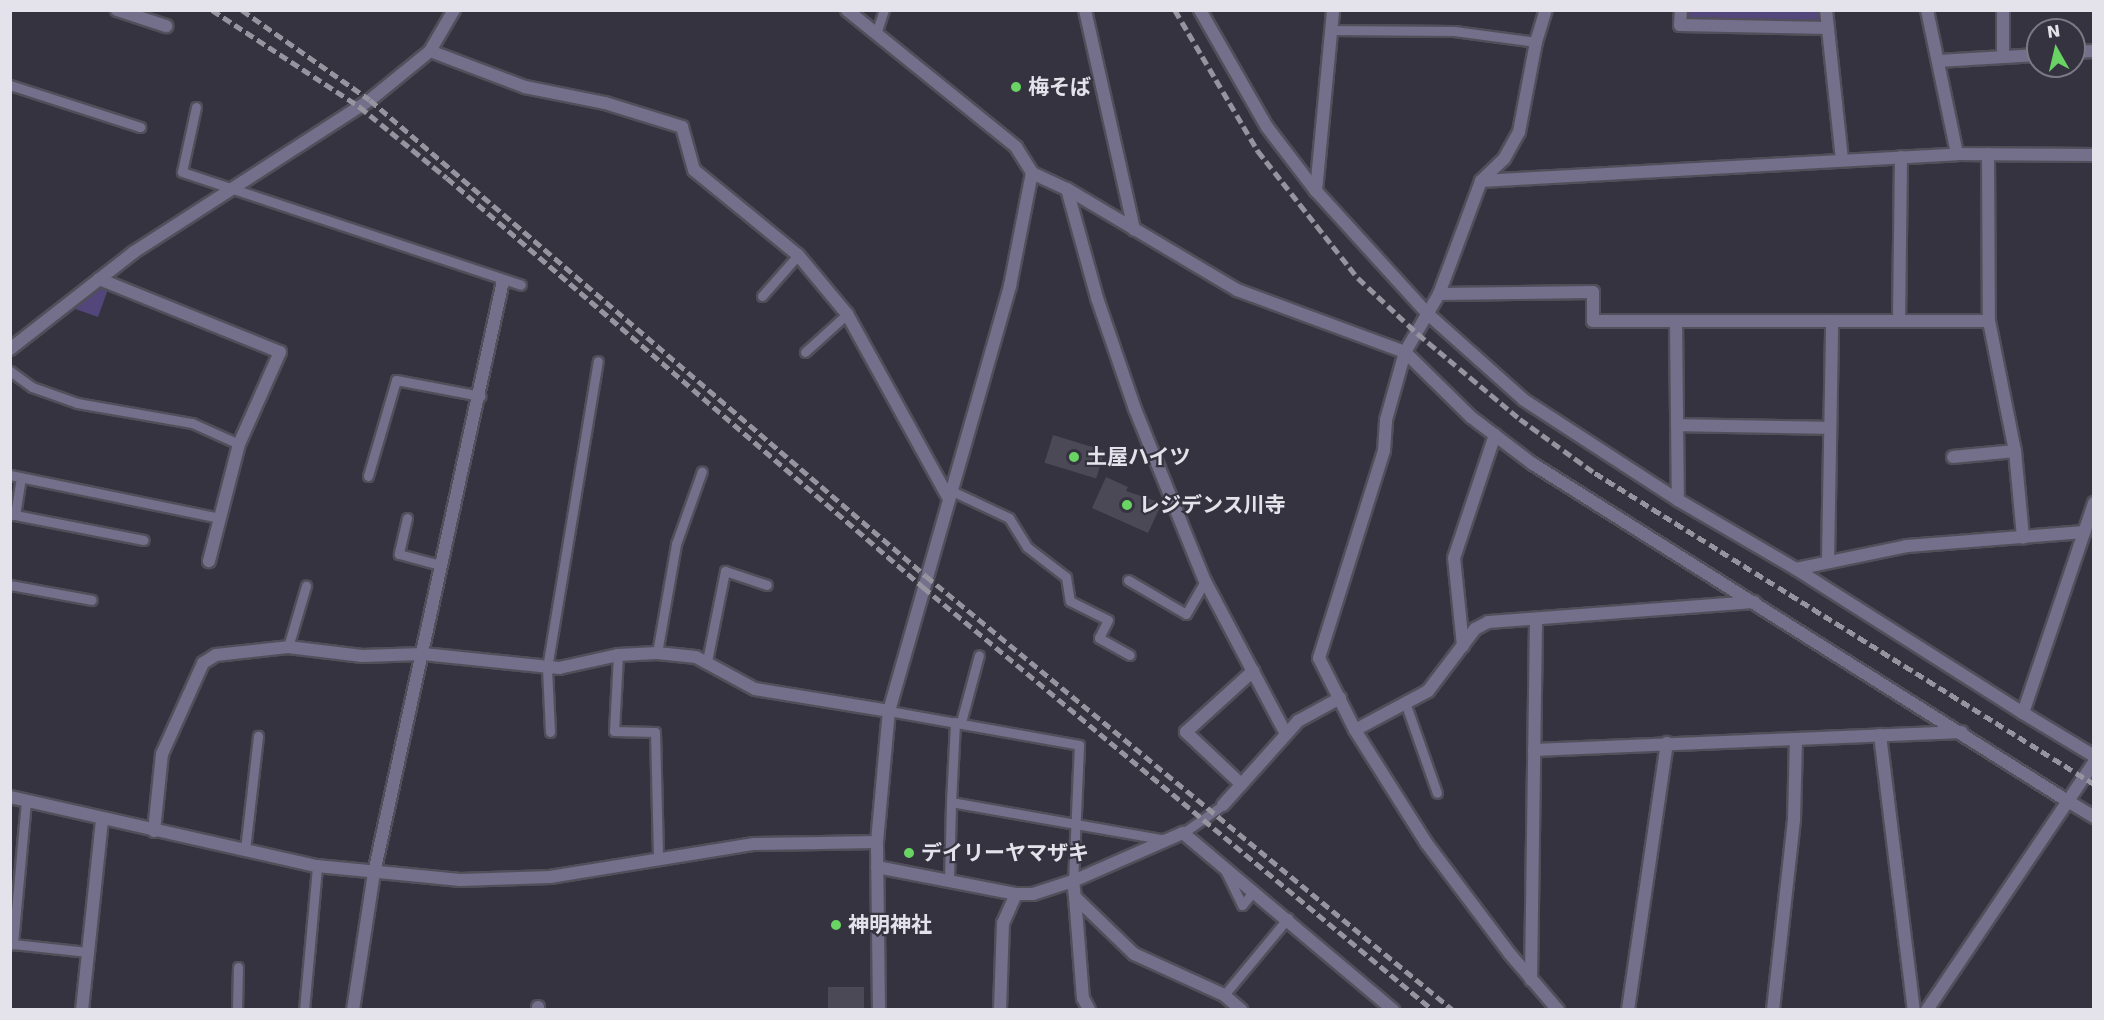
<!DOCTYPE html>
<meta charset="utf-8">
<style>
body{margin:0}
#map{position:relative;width:2104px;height:1020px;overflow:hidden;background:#35333f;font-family:"DejaVu Sans","Noto Sans JP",sans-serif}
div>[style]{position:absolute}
.green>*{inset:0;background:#52467b}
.building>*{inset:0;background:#4b4956;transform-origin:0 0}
.roads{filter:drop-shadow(2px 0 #514f5a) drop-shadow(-2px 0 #514f5a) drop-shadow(0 2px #514f5a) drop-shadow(0 -2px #514f5a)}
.service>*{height:9px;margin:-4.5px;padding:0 4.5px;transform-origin:4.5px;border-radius:4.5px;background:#746f8b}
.pedestrian>*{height:12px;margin:-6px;padding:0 6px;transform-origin:6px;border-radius:6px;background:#746f8b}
.minor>*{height:12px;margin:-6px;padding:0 6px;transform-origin:6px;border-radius:6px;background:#746f8b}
.tertiary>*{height:12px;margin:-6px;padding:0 6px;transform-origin:6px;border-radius:6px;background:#746f8b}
.rail>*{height:4.5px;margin-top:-2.25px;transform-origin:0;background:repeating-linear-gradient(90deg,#96949e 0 9px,transparent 0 13.5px)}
.dots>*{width:16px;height:16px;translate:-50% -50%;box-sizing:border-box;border:3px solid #35333f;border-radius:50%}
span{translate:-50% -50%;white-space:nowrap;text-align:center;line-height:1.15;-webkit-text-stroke:4.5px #35333f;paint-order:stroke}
.poi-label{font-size:21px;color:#e4e2ea;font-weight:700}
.left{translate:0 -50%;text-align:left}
.frame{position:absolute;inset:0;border:12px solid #e4e2ea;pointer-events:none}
.north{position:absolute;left:2026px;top:18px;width:60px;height:60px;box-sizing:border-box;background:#35333f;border:2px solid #7b7983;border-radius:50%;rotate:352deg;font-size:16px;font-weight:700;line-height:24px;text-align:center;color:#e4e2ea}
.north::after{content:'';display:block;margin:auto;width:21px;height:27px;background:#69d464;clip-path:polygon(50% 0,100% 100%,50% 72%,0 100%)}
</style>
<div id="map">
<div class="green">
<div style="clip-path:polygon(1826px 10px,1828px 28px,1680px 25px,1681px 11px)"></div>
<div style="clip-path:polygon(99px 279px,110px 284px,98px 317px,64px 305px)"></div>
</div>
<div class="building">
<div style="left:1053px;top:435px;width:54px;height:29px;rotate:17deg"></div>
<div style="clip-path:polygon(1106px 477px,1128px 487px,1126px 491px,1162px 503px,1148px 533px,1092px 508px)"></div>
<div style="left:828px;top:987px;width:36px;height:23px"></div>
</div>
<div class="roads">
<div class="service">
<div style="left:1331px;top:30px;width:123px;rotate:0.5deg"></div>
<div style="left:1454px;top:31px;width:83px;rotate:7.6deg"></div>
<div style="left:876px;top:34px;width:25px;rotate:-72deg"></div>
<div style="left:10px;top:85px;width:137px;rotate:17.9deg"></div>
<div style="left:196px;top:107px;width:66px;rotate:102.2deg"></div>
<div style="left:182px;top:172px;width:357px;rotate:18.4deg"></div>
<div style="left:762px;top:296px;width:55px;rotate:-48.7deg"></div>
<div style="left:805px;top:352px;width:57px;rotate:-42.1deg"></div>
<div style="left:10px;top:371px;width:27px;rotate:36deg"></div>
<div style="left:32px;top:387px;width:48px;rotate:19.6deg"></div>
<div style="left:77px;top:403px;width:117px;rotate:9.9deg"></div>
<div style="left:192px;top:423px;width:51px;rotate:24.1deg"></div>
<div style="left:10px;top:475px;width:214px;rotate:11.6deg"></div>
<div style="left:368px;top:476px;width:100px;rotate:-73.7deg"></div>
<div style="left:396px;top:380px;width:86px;rotate:10.7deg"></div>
<div style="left:952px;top:491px;width:63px;rotate:25.3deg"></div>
<div style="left:1009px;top:518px;width:34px;rotate:58deg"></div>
<div style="left:1027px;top:547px;width:49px;rotate:37.6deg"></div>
<div style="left:1066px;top:577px;width:24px;rotate:81deg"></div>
<div style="left:1070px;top:601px;width:42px;rotate:26.6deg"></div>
<div style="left:1108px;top:620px;width:20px;rotate:117deg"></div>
<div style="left:1099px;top:638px;width:35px;rotate:29deg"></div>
<div style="left:11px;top:515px;width:4px"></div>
<div style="left:15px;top:515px;width:38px;rotate:-81deg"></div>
<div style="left:15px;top:515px;width:131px;rotate:11deg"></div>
<div style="left:407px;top:518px;width:37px;rotate:103deg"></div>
<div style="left:399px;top:554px;width:42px;rotate:15deg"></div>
<div style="left:1128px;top:580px;width:67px;rotate:30.4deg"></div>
<div style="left:1186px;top:614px;width:38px;rotate:-60deg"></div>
<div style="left:10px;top:585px;width:83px;rotate:10.4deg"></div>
<div style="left:288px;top:647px;width:64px;rotate:-73.6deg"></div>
<div style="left:657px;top:653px;width:111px;rotate:-80.1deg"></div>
<div style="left:676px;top:544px;width:77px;rotate:-70.4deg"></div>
<div style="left:618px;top:655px;width:76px;rotate:93deg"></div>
<div style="left:614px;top:731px;width:41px;rotate:1.4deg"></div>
<div style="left:655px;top:732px;width:125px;rotate:88.6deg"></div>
<div style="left:707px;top:661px;width:92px;rotate:-78.7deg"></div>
<div style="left:725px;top:571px;width:44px;rotate:18.4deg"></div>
<div style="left:1406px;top:705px;width:93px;rotate:70.6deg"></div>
<div style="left:889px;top:711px;width:193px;rotate:10.1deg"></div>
<div style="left:1079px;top:745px;width:136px;rotate:92.5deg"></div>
<div style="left:961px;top:722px;width:69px;rotate:-75deg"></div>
<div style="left:550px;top:732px;width:64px;rotate:-92.7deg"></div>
<div style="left:547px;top:668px;width:311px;rotate:-80.6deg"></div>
<div style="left:26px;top:801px;width:144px;rotate:95.2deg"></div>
<div style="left:13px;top:944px;width:75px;rotate:6.1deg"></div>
<div style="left:951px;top:802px;width:80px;rotate:-87.1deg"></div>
<div style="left:1183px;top:833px;width:49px;rotate:-35deg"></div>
<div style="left:245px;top:850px;width:115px;rotate:-83.5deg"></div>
<div style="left:1225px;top:870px;width:39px;rotate:64deg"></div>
<div style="left:1242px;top:905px;width:18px;rotate:-49deg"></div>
<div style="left:949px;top:880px;width:78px;rotate:-88.5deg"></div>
<div style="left:951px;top:802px;width:218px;rotate:10deg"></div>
<div style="left:1224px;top:995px;width:100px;rotate:-50.3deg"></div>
<div style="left:237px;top:1010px;width:43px;rotate:-88.7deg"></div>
<div style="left:304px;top:1010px;width:145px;rotate:-84.8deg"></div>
</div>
<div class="pedestrian">
<div style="left:2023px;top:713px;width:83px;rotate:31.2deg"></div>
<div style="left:2066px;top:800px;width:33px;rotate:31deg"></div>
</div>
<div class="minor">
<div style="left:117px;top:10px;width:52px;rotate:18.1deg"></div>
<div style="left:847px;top:10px;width:218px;rotate:39deg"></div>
<div style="left:1016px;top:147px;width:31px;rotate:58deg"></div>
<div style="left:1032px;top:173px;width:38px;rotate:25deg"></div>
<div style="left:1067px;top:189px;width:198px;rotate:30.7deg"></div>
<div style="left:1237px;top:290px;width:179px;rotate:20.3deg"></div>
<div style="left:1405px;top:352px;width:93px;rotate:44.6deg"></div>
<div style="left:1471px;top:417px;width:78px;rotate:37.2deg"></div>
<div style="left:1533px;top:464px;width:630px;rotate:32.23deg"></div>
<div style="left:1085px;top:10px;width:225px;rotate:77.4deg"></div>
<div style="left:1200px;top:10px;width:135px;rotate:60.2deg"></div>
<div style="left:1267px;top:127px;width:81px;rotate:52.6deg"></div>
<div style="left:1316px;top:191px;width:168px;rotate:47.7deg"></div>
<div style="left:1429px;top:315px;width:127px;rotate:41.8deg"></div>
<div style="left:1524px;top:400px;width:184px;rotate:33deg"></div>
<div style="left:1678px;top:500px;width:137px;rotate:30.3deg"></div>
<div style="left:1796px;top:569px;width:113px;rotate:-11.7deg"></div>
<div style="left:1907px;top:546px;width:178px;rotate:-4.5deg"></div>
<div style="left:1681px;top:10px;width:15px;rotate:94deg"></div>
<div style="left:1680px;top:25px;width:148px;rotate:1.2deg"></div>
<div style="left:1826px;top:10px;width:151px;rotate:83.9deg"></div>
<div style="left:1927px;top:10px;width:147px;rotate:78.2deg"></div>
<div style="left:2003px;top:10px;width:47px;rotate:90deg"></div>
<div style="left:430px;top:51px;width:102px;rotate:20.8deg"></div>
<div style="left:525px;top:87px;width:82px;rotate:11.3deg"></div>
<div style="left:605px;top:103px;width:81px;rotate:17.3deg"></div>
<div style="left:682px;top:127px;width:45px;rotate:74.4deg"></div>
<div style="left:694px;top:170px;width:134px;rotate:39.3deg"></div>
<div style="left:798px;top:255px;width:77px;rotate:50.3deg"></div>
<div style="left:847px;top:314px;width:211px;rotate:61.1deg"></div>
<div style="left:2074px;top:52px;width:20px;rotate:-3deg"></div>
<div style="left:1938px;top:61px;width:100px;rotate:-3.4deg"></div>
<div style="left:1988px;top:154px;width:167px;rotate:89.7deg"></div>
<div style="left:1989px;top:321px;width:133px;rotate:78.7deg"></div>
<div style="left:2015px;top:451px;width:87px;rotate:84.7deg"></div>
<div style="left:1481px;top:181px;width:32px;rotate:-44deg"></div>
<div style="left:1504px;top:159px;width:31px;rotate:-61deg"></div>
<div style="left:1519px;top:132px;width:92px;rotate:-79.3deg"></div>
<div style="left:1536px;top:42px;width:34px;rotate:-73deg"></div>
<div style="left:1067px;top:189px;width:113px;rotate:74.6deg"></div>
<div style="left:1097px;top:298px;width:117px;rotate:71.1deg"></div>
<div style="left:1135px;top:409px;width:186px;rotate:67.9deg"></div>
<div style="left:1205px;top:581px;width:173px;rotate:62.1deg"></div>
<div style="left:1316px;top:191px;width:182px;rotate:-84.6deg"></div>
<div style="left:99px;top:279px;width:195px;rotate:22deg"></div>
<div style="left:280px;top:352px;width:101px;rotate:114deg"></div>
<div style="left:239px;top:444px;width:121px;rotate:104.4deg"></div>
<div style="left:1439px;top:294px;width:154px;rotate:-0.7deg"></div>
<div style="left:1593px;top:292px;width:29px;rotate:90deg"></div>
<div style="left:1593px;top:321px;width:396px"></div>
<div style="left:1676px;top:321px;width:179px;rotate:89.4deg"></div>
<div style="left:1899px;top:321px;width:164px;rotate:-89.3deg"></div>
<div style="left:10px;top:349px;width:157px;rotate:-38deg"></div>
<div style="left:134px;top:252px;width:281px;rotate:-32.8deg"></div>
<div style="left:370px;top:100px;width:77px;rotate:-39.2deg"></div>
<div style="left:430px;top:51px;width:48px;rotate:-59.7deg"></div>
<div style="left:1677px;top:425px;width:153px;rotate:1.1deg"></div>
<div style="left:1953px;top:457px;width:62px;rotate:-5.5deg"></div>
<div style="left:1828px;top:561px;width:240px;rotate:-89deg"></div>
<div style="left:1796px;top:569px;width:269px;rotate:32.4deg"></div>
<div style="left:2023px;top:713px;width:222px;rotate:-71.3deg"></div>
<div style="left:1463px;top:646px;width:88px;rotate:-95.8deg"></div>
<div style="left:1454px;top:558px;width:130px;rotate:-71.6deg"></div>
<div style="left:1355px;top:730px;width:83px;rotate:-28.1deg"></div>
<div style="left:1428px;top:691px;width:78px;rotate:-52.8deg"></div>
<div style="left:1475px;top:629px;width:15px;rotate:-28deg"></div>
<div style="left:1488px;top:622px;width:267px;rotate:-4.3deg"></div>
<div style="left:1880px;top:735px;width:277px;rotate:83deg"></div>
<div style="left:1534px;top:750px;width:428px;rotate:-2.4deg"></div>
<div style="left:1241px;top:784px;width:76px;rotate:-136.6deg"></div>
<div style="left:1186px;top:732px;width:91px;rotate:-42.3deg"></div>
<div style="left:1223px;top:805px;width:113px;rotate:-48.2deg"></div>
<div style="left:1298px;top:721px;width:48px;rotate:-28.7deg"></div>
<div style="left:154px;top:831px;width:77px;rotate:-84.1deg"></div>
<div style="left:162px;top:754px;width:100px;rotate:-65.7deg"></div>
<div style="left:203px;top:663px;width:15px;rotate:-32deg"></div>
<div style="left:216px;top:655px;width:72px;rotate:-6.3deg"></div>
<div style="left:288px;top:647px;width:75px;rotate:6.9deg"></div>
<div style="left:362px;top:656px;width:61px;rotate:-1.9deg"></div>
<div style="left:423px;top:654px;width:137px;rotate:5.9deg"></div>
<div style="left:559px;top:668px;width:60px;rotate:-12.4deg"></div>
<div style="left:618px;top:655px;width:39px;rotate:-3deg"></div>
<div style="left:657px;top:653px;width:39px;rotate:6deg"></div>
<div style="left:696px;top:657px;width:67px;rotate:28.5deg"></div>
<div style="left:755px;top:689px;width:136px;rotate:9.3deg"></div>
<div style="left:877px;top:867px;width:142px;rotate:11deg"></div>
<div style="left:1016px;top:894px;width:32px;rotate:114deg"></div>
<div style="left:1003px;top:923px;width:87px;rotate:92deg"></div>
<div style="left:1073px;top:881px;width:16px;rotate:83deg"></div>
<div style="left:1075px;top:897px;width:82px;rotate:44deg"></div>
<div style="left:1134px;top:954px;width:99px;rotate:24.5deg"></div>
<div style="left:1224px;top:995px;width:23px;rotate:41deg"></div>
<div style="left:1016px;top:894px;width:17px"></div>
<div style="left:1033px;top:894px;width:42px;rotate:-18deg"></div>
<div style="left:1073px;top:881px;width:120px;rotate:-23.6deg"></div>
<div style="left:1183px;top:833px;width:275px;rotate:40.1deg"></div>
<div style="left:1075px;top:897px;width:101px;rotate:85.5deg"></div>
<div style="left:1083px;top:998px;width:13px;rotate:63deg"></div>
<div style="left:1531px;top:980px;width:361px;rotate:-89.2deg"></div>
<div style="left:82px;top:1010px;width:190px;rotate:-84deg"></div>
<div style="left:353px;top:1010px;width:139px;rotate:-81.3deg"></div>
<div style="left:374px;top:873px;width:606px;rotate:-77.71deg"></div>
<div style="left:538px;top:1010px;width:3px;rotate:-90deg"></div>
<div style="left:879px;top:1010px;width:168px;rotate:-90.7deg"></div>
<div style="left:877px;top:842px;width:132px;rotate:-84.8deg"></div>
<div style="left:889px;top:711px;width:442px;rotate:-74.1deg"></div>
<div style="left:1010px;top:286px;width:115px;rotate:-79deg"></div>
<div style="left:1558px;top:1010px;width:74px;rotate:-130.6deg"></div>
<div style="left:1510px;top:954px;width:138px;rotate:-127deg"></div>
<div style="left:1427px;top:844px;width:135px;rotate:-122.3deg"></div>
<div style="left:1355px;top:730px;width:80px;rotate:-116.6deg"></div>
<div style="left:1319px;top:658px;width:218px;rotate:-72.6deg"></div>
<div style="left:1384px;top:450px;width:30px;rotate:-86deg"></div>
<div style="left:1386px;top:420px;width:71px;rotate:-74.4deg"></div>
<div style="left:1405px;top:352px;width:67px;rotate:-59.6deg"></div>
<div style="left:1439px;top:294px;width:121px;rotate:-69.6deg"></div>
<div style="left:1481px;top:181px;width:477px;rotate:-3.2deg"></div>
<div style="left:1957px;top:154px;width:137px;rotate:0.4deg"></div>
<div style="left:1628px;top:1010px;width:270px;rotate:-81.7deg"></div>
<div style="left:1773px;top:1010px;width:191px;rotate:-83.7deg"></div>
<div style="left:1794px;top:820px;width:81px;rotate:-88.6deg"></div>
</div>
<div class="tertiary">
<div style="left:10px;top:797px;width:315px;rotate:12.7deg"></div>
<div style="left:317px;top:866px;width:144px;rotate:5.6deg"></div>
<div style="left:460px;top:880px;width:90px;rotate:-1.9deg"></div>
<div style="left:550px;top:877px;width:207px;rotate:-9.2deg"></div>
<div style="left:754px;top:844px;width:123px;rotate:-0.9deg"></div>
<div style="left:1927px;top:1010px;width:299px;rotate:-56deg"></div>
</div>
</div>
<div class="rail">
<div style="left:212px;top:10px;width:177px;rotate:33.2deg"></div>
<div style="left:360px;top:107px;width:112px;rotate:39.2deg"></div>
<div style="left:447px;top:178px;width:628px;rotate:40.67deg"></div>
<div style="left:923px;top:587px;width:663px;rotate:39.67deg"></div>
<div style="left:242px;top:10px;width:156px;rotate:35.1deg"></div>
<div style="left:370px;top:100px;width:732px;rotate:40.57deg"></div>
<div style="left:926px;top:576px;width:683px;rotate:39.47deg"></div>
<div style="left:1175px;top:10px;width:164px;rotate:59.5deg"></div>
<div style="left:1258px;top:151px;width:162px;rotate:51.8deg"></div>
<div style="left:1358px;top:278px;width:82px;rotate:43deg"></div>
<div style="left:1418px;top:334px;width:133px;rotate:39.8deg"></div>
<div style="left:1520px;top:419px;width:92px;rotate:35.8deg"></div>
<div style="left:1595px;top:473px;width:588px;rotate:31.93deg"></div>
</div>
<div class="dots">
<div style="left:1016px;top:87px;background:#69d464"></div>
<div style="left:1074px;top:457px;background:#69d464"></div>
<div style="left:1127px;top:505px;background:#69d464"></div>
<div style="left:909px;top:853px;background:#69d464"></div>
<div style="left:836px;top:925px;background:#69d464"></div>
</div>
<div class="poi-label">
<span class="left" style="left:1028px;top:87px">梅そば</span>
<span class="left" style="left:1086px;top:457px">土屋ハイツ</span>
<span class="left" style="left:1139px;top:505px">レジデンス川寺</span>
<span class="left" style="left:921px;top:853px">デイリーヤマザキ</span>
<span class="left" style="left:848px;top:925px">神明神社</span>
</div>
<div class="frame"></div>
<div class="north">N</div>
</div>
